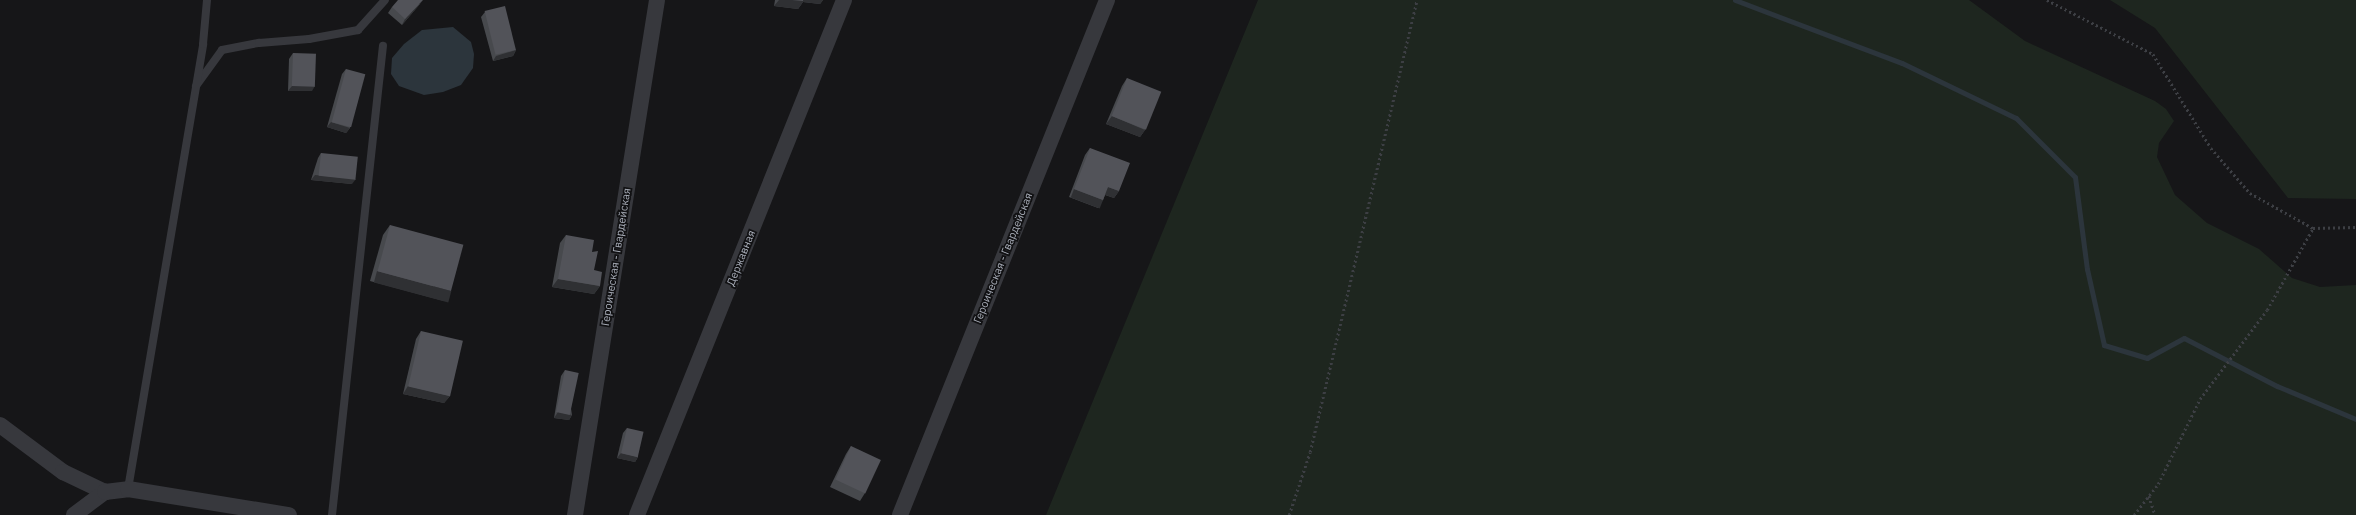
<!DOCTYPE html>
<meta charset="utf-8">
<style>
body{margin:0}
#map{position:relative;width:2356px;height:515px;overflow:hidden;background:#161618;font-family:"IBM Plex Sans",sans-serif}
div>[style]{position:absolute}
.green>*{inset:0;background:#1e261f}
.water>*{inset:0;background:#2c353c}
.stream>*{height:5px;margin:-2.5px;padding:0 2.5px;transform-origin:2.5px;border-radius:2.5px;background:#2c353c}
.path>*{height:2.5px;margin-top:-1.25px;transform-origin:0;background:repeating-linear-gradient(90deg,#3d3f44 0 2px,transparent 0 5px)}
.lane>*{height:8px;margin:-4px;padding:0 4px;transform-origin:4px;border-radius:4px;background:#37383d}
.street>*{height:16px;margin:-8px;padding:0 8px;transform-origin:8px;border-radius:8px;background:#37383d}
.wall>*{inset:0;background:#47494d}
.shaded-wall>*{inset:0;background:#2f3033;transform-origin:0 0}
.building>*{inset:0;background:#525359;transform-origin:0 0}
span{translate:-50% -50%;white-space:nowrap;text-align:center;line-height:1.15;-webkit-text-stroke:3.5px #111113;paint-order:stroke}
.street-label{font-size:11px;color:#a8adb8}
</style>
<div id="map">
<div class="green">
<div style="clip-path:polygon(1258px 0,1969px 0,2025px 41px,2155px 101px,2166px 109px,2174px 121px,2159px 143px,2157px 157px,2175px 195px,2207px 223px,2259px 249px,2292px 278px,2320px 287px,2356px 285px,2356px 515px,1046px 515px)"></div>
<div style="clip-path:polygon(2110px 0,2356px 0,2356px 199px,2288px 198px,2155px 28px)"></div>
</div>
<div class="water">
<div style="clip-path:polygon(453px 27px,471px 42px,474px 54px,473px 68px,461px 85px,443px 92px,424px 95px,399px 86px,391px 74px,392px 58px,404px 44px,422px 30px)"></div>
</div>
<div class="stream">
<div style="left:1735px;top:0;width:178px;rotate:20.7deg"></div>
<div style="left:1902px;top:63px;width:127px;rotate:25.8deg"></div>
<div style="left:2016px;top:118px;width:83px;rotate:45deg"></div>
<div style="left:2075px;top:177px;width:93px;rotate:82.6deg"></div>
<div style="left:2087px;top:269px;width:78px;rotate:77.4deg"></div>
<div style="left:2104px;top:345px;width:45px;rotate:16.8deg"></div>
<div style="left:2147px;top:358px;width:42px;rotate:-28.4deg"></div>
<div style="left:2184px;top:338px;width:105px;rotate:27.3deg"></div>
<div style="left:2277px;top:386px;width:86px;rotate:22.7deg"></div>
</div>
<div class="path">
<div style="left:2047px;top:0;width:119px;rotate:27deg"></div>
<div style="left:2153px;top:54px;width:110px;rotate:58.3deg"></div>
<div style="left:2211px;top:148px;width:60px;rotate:49.1deg"></div>
<div style="left:2250px;top:193px;width:72px;rotate:29.1deg"></div>
<div style="left:2313px;top:228px;width:43px;rotate:-1.3deg"></div>
<div style="left:2149px;top:496px;width:20px;rotate:72deg"></div>
<div style="left:1289px;top:515px;width:66px;rotate:-71.6deg"></div>
<div style="left:1310px;top:452px;width:464px;rotate:-76.7deg"></div>
<div style="left:2134px;top:515px;width:39px;rotate:-52deg"></div>
<div style="left:2158px;top:484px;width:95px;rotate:-63.7deg"></div>
<div style="left:2200px;top:399px;width:111px;rotate:-53deg"></div>
<div style="left:2267px;top:310px;width:94px;rotate:-60.7deg"></div>
</div>
<div class="lane">
<div style="left:196px;top:86px;width:44px;rotate:-54.2deg"></div>
<div style="left:222px;top:50px;width:38px;rotate:-11deg"></div>
<div style="left:259px;top:43px;width:50px;rotate:-4.6deg"></div>
<div style="left:309px;top:39px;width:50px;rotate:-10.4deg"></div>
<div style="left:358px;top:30px;width:40px;rotate:-48deg"></div>
<div style="left:128px;top:489px;width:451px;rotate:-80.4deg"></div>
<div style="left:203px;top:44px;width:44px;rotate:-84.8deg"></div>
<div style="left:332px;top:515px;width:472px;rotate:-83.8deg"></div>
</div>
<div class="street">
<div style="left:0;top:425px;width:79px;rotate:36.7deg"></div>
<div style="left:63px;top:472px;width:47px;rotate:25.5deg"></div>
<div style="left:74px;top:515px;width:39px;rotate:-37deg"></div>
<div style="left:105px;top:492px;width:23px;rotate:-7deg"></div>
<div style="left:128px;top:489px;width:163px;rotate:9.2deg"></div>
<div style="left:575px;top:515px;width:521px;rotate:-80.95deg"></div>
<div style="left:637px;top:515px;width:555px;rotate:-68.1deg"></div>
<div style="left:900px;top:515px;width:555px;rotate:-68.1deg"></div>
</div>
<div class="wall">
<div style="clip-path:polygon(775px 0,823px 0,820px 4px,803px 2px,798px 9px,774px 6px)"></div>
<div style="clip-path:polygon(420px 4px,402px 25px,388px 13px,392px 7px)"></div>
<div style="clip-path:polygon(485px 12px,516px 50px,513px 56px,493px 61px,481px 17px)"></div>
<div style="clip-path:polygon(293px 53px,312px 91px,288px 91px,289px 59px)"></div>
<div style="clip-path:polygon(346px 69px,350px 128px,346px 133px,327px 127px,342px 74px)"></div>
<div style="clip-path:polygon(1127px 78px,1145px 130px,1140px 137px,1106px 124px,1122px 86px)"></div>
<div style="clip-path:polygon(1090px 148px,1119px 191px,1114px 198px,1105px 195px,1103px 200px,1098px 208px,1069px 197px,1085px 155px)"></div>
<div style="clip-path:polygon(321px 153px,352px 184px,311px 180px,318px 158px)"></div>
<div style="clip-path:polygon(390px 225px,444px 301px,370px 281px,383px 235px)"></div>
<div style="clip-path:polygon(566px 235px,592px 252px,594px 270px,600px 286px,594px 294px,552px 287px,560px 243px)"></div>
<div style="clip-path:polygon(421px 331px,450px 396px,444px 403px,403px 394px,416px 339px)"></div>
<div style="clip-path:polygon(565px 370px,572px 415px,569px 420px,554px 418px,561px 376px)"></div>
<div style="clip-path:polygon(627px 428px,638px 457px,635px 462px,617px 458px,623px 433px)"></div>
<div style="clip-path:polygon(851px 446px,865px 493px,860px 501px,830px 487px,846px 454px)"></div>
</div>
<div class="shaded-wall">
<div style="clip-path:polygon(423px 0,420px 4px,402px 25px,405px 19px)"></div>
<div style="clip-path:polygon(779px 0,823px 0,820px 4px,803px 2px,798px 9px,774px 6px)"></div>
<div style="clip-path:polygon(516px 50px,513px 56px,493px 61px,496px 56px)"></div>
<div style="clip-path:polygon(292px 86px,315px 86px,312px 91px,288px 91px)"></div>
<div style="clip-path:polygon(1112px 116px,1145px 130px,1140px 137px,1106px 124px)"></div>
<div style="clip-path:polygon(331px 122px,350px 128px,346px 133px,327px 127px)"></div>
<div style="clip-path:polygon(315px 175px,356px 179px,352px 184px,311px 180px)"></div>
<div style="clip-path:polygon(1108px 187px,1119px 191px,1114px 198px,1103px 194px)"></div>
<div style="left:1074px;top:189px;width:31px;height:9px;rotate:21deg"></div>
<div style="left:377px;top:271px;width:77px;height:12px;rotate:15deg"></div>
<div style="clip-path:polygon(558px 279px,600px 286px,594px 294px,552px 287px)"></div>
<div style="clip-path:polygon(408px 386px,450px 396px,444px 403px,403px 394px)"></div>
<div style="clip-path:polygon(558px 412px,572px 415px,569px 420px,554px 418px)"></div>
<div style="clip-path:polygon(621px 453px,638px 457px,635px 462px,617px 458px)"></div>
</div>
<div class="building">
<div style="clip-path:polygon(398px 0,423px 0,405px 19px,392px 7px)"></div>
<div style="clip-path:polygon(792px 0,803px 0,803px 1px)"></div>
<div style="left:505px;top:6px;width:45px;height:21px;rotate:76deg"></div>
<div style="left:293px;top:53px;width:23px;height:33px;rotate:2deg"></div>
<div style="left:346px;top:69px;width:20px;height:55px;rotate:15deg"></div>
<div style="left:1127px;top:78px;width:37px;height:41px;rotate:22deg"></div>
<div style="clip-path:polygon(1090px 148px,1130px 163px,1119px 191px,1108px 187px,1103px 200px,1074px 189px)"></div>
<div style="left:321px;top:153px;width:37px;height:23px;rotate:6deg"></div>
<div style="left:390px;top:225px;width:76px;height:48px;rotate:15deg"></div>
<div style="clip-path:polygon(566px 235px,594px 240px,592px 252px,598px 251px,594px 270px,602px 272px,600px 286px,558px 279px)"></div>
<div style="left:421px;top:331px;width:43px;height:57px;rotate:13deg"></div>
<div style="left:565px;top:370px;width:14px;height:43px;rotate:12deg"></div>
<div style="left:627px;top:428px;width:17px;height:26px;rotate:13deg"></div>
<div style="left:851px;top:446px;width:33px;height:37px;rotate:25deg"></div>
</div>
<div class="street-label">
<span style="left:616px;top:257px;rotate:-81deg">Героическая - Гвардейская</span>
<span style="left:741px;top:258px;rotate:-68deg">Державная</span>
<span style="left:1003px;top:258px;rotate:-68deg">Героическая - Гвардейская</span>
</div>
</div>
